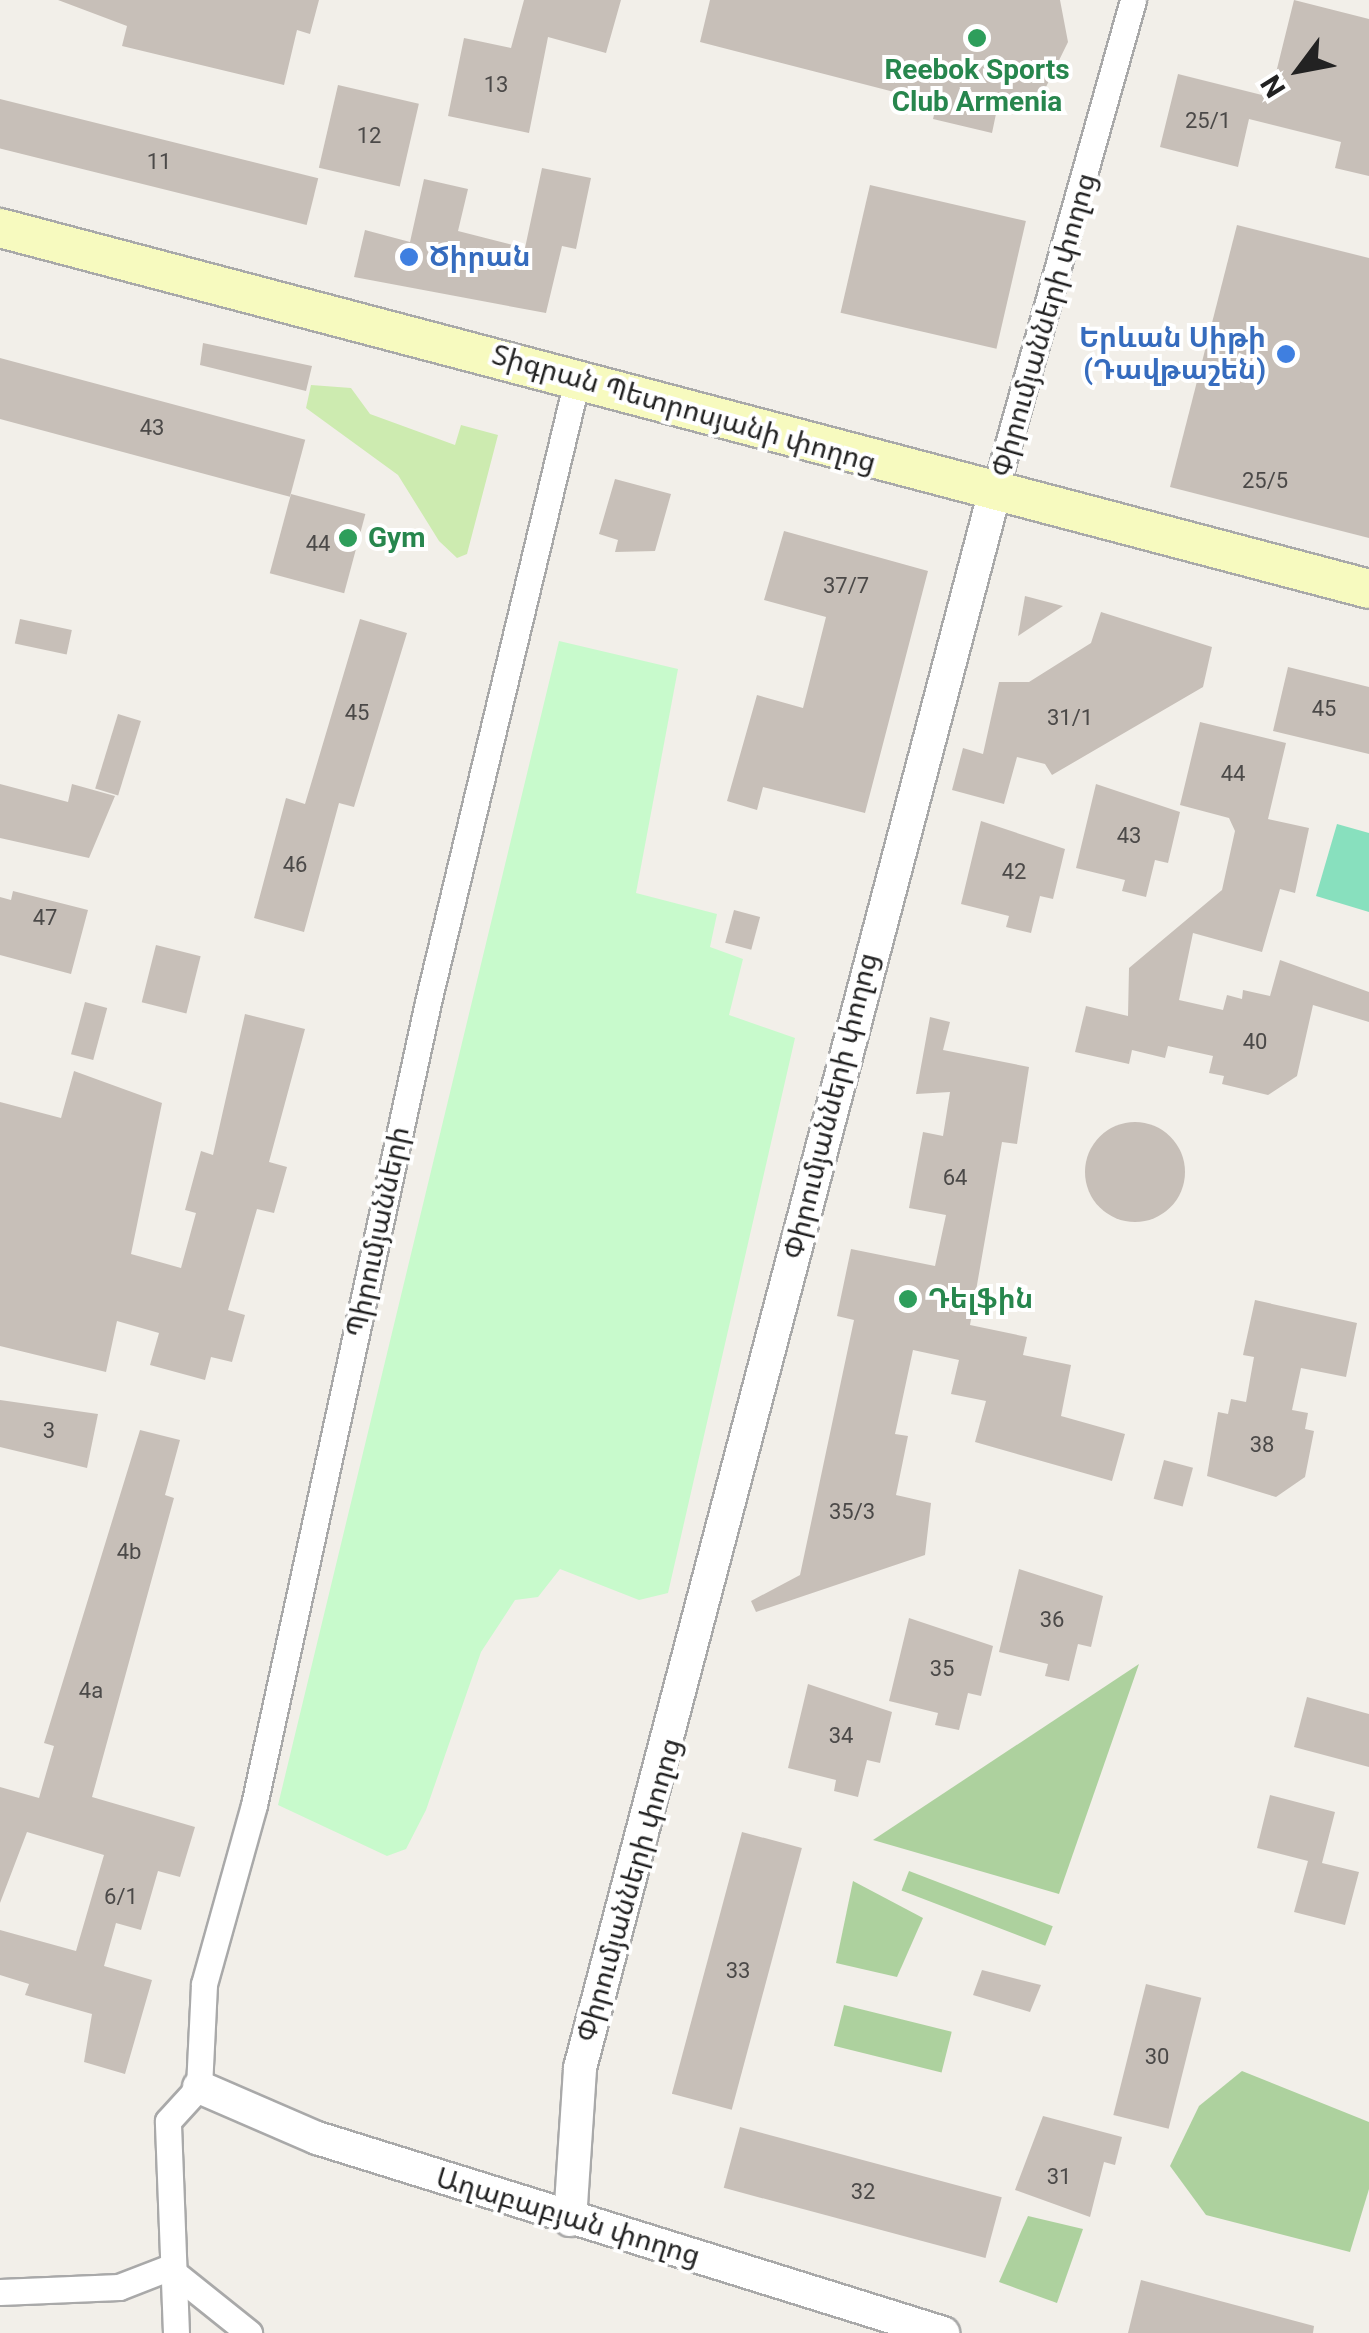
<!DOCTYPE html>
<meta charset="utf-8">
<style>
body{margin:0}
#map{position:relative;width:1369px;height:2333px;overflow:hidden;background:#f2efe9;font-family:Roboto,"Noto Sans Armenian",sans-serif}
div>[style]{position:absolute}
.grass>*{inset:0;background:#cdebb0}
.forest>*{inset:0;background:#add19e;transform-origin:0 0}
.park>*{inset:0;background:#c8facc}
.pitch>*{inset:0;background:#88e0be}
.building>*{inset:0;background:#c7bfb8;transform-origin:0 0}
.round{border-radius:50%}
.roads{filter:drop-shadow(2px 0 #a9a9a9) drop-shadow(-2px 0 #a9a9a9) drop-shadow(0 2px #a9a9a9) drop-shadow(0 -2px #a9a9a9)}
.minor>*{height:25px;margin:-12.5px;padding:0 12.5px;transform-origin:12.5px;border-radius:12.5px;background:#fff}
.tertiary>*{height:32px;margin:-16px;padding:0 16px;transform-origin:16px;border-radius:16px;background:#fff}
.secondary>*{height:38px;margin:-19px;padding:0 19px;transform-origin:19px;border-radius:19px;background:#f7fabf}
.dots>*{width:28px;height:28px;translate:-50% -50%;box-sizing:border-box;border:5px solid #fff;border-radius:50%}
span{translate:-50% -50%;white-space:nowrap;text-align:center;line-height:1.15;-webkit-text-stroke:8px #fff;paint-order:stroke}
.number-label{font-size:22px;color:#4b4948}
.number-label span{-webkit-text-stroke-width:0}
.leisure-label{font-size:28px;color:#27864d;font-weight:700}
.left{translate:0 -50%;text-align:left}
.shop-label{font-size:28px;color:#366cbe;font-weight:700}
.right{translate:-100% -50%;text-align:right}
.street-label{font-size:28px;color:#222}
.north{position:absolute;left:1249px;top:20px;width:100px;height:100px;-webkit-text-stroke:8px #fff;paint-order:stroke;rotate:238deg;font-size:28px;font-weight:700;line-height:40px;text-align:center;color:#222}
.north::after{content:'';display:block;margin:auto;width:35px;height:45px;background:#222;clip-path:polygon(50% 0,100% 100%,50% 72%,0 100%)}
</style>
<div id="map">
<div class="grass">
<div style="clip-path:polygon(311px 385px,351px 388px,370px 414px,455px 445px,461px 425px,498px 435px,467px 554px,457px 558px,439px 541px,398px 475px,306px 408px)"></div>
</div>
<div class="forest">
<div style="clip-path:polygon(1139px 1664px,1059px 1894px,873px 1840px)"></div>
<div style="left:909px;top:1871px;width:154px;height:21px;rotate:21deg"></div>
<div style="clip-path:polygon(853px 1881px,923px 1918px,897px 1977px,836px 1963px)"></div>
<div style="left:844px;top:2005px;width:111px;height:42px;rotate:14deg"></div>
<div style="clip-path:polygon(1242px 2071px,1369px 2122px,1369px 2189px,1350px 2252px,1206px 2215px,1170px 2166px,1199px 2106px)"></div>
<div style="clip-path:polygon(1028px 2216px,1083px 2229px,1057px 2303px,999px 2282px)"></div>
</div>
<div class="park">
<div style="clip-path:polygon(559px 641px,678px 669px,636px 893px,717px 914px,710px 947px,743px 959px,729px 1015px,795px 1038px,668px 1593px,639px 1600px,560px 1569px,538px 1597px,515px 1600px,481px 1652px,426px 1810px,406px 1849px,387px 1856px,278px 1805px)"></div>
</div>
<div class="pitch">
<div style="clip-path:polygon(1337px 824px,1369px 833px,1369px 912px,1316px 896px)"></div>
</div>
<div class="building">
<div style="clip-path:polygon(58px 0,319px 0,310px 34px,297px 30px,284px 85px,122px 46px,127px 26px)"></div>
<div style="clip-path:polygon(524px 0,621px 0,606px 53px,548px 37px,529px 133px,448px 116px,464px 38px,511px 48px)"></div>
<div style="clip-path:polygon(710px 0,1060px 0,1068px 42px,1045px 89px,997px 109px,992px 133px,933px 119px,937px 103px,700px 42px)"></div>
<div style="clip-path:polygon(1294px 0,1369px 19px,1369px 176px,1335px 168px,1341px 142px,1249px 119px,1238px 167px,1160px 147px,1178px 74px,1270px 97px)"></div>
<div style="left:338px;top:85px;width:83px;height:85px;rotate:13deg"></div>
<div style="left:0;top:99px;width:328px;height:48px;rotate:14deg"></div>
<div style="clip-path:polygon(542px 168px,591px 178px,576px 249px,562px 246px,546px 313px,354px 277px,365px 230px,410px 242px,424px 179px,468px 189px,458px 231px,525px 248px)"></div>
<div style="left:870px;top:185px;width:160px;height:131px;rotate:13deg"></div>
<div style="clip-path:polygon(1237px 225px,1369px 258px,1369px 538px,1170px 487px)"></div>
<div style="clip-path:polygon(203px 343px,312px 366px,306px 391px,200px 365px)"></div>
<div style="left:0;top:358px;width:316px;height:59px;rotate:15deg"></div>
<div style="clip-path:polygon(615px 479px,671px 494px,655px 551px,615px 552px,618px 540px,599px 534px)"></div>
<div style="left:291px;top:494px;width:77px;height:82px;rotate:15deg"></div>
<div style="clip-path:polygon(784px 531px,928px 571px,865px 813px,763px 787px,757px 810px,727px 801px,757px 695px,803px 708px,826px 617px,764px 600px)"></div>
<div style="clip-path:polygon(1025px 596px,1063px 606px,1018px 636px)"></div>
<div style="clip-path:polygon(1101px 612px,1212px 647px,1203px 687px,1052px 775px,1045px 764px,1017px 757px,1004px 804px,952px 790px,963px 748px,983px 754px,999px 682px,1029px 682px,1091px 643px)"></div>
<div style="left:20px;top:619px;width:53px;height:25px;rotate:12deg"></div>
<div style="clip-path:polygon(360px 619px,407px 633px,354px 807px,339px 803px,304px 932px,254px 918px,286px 798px,305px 804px)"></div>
<div style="clip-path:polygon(1288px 667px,1369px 687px,1369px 754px,1273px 731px)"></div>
<div style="left:118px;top:714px;width:24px;height:78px;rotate:17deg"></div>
<div style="clip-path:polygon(1200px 722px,1286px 743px,1268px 819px,1309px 828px,1295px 893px,1280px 889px,1262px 952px,1193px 933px,1179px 1000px,1223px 1010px,1227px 995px,1242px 999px,1243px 990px,1270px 996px,1280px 960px,1369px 992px,1369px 1022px,1313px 1005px,1297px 1076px,1268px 1095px,1222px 1084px,1224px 1076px,1209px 1073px,1213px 1056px,1168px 1046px,1165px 1058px,1132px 1050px,1129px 1064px,1075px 1052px,1086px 1006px,1128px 1016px,1129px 968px,1222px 890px,1235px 831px,1229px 818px,1180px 805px)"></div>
<div style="clip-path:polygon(0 784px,68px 802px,72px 784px,115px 796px,89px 858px,0 838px)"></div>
<div style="clip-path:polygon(1096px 784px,1180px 812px,1168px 863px,1155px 860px,1146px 897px,1122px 891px,1125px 880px,1076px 868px)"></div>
<div style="clip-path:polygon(981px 821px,1065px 849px,1053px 899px,1040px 896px,1031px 933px,1006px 927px,1009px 916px,961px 904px)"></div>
<div style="clip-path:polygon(13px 891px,88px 910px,71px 974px,0 955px,0 897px,11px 900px)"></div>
<div style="left:734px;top:910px;width:27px;height:34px;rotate:15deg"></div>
<div style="left:156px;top:945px;width:46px;height:59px;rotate:14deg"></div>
<div style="left:85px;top:1002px;width:23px;height:54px;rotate:15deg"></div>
<div style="clip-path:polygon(245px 1014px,305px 1029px,269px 1162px,287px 1167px,274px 1213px,257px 1209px,228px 1310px,245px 1315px,232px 1362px,211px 1357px,205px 1380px,150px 1365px,159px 1333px,117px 1321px,106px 1372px,0 1346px,0 1102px,61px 1118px,74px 1071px,162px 1103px,131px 1254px,181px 1268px,196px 1213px,185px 1210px,201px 1151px,213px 1155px)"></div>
<div style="clip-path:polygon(930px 1017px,950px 1022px,943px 1050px,1029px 1067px,1017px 1144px,1002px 1142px,970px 1325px,1027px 1337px,1023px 1355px,1071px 1365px,1061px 1416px,1125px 1434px,1112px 1481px,975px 1442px,986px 1401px,951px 1394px,959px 1360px,913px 1350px,895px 1434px,908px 1436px,896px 1495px,931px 1503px,925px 1555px,756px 1612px,751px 1601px,800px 1575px,854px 1320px,837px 1316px,851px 1249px,935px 1266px,946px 1215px,909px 1208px,923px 1132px,943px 1136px,950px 1092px,916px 1094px)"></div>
<div class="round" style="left:1085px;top:1122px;width:100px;height:100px"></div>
<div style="clip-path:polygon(1255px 1300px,1357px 1323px,1346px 1377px,1301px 1368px,1292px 1410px,1308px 1413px,1305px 1429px,1314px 1431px,1305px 1477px,1276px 1497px,1207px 1476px,1218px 1412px,1228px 1414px,1231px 1399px,1246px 1402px,1254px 1357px,1243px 1355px)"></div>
<div style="clip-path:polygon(0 1400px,98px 1414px,87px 1468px,0 1447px)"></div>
<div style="clip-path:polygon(140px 1430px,180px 1440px,165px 1495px,174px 1498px,92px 1797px,195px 1827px,180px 1877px,158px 1871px,141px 1930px,116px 1923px,104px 1966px,152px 1980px,125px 2074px,84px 2062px,92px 2014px,25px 1995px,29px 1984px,0 1975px,0 1930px,76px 1951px,104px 1855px,27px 1832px,0 1903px,0 1787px,39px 1798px,54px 1746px,44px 1743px)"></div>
<div style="left:1164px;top:1460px;width:30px;height:40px;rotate:15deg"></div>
<div style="clip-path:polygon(1019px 1569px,1103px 1596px,1091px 1647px,1078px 1644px,1069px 1681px,1045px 1676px,1048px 1664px,999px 1652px)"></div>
<div style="clip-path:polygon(909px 1618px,993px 1646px,981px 1696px,968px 1693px,959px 1730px,935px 1725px,938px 1713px,889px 1701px)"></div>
<div style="clip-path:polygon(808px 1684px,892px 1712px,880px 1763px,867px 1760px,858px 1797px,834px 1791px,836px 1780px,788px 1768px)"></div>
<div style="clip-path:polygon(1307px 1697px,1369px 1714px,1369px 1767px,1294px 1747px)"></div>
<div style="clip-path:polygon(1270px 1795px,1335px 1812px,1322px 1863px,1359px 1872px,1345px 1925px,1294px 1912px,1308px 1861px,1257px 1848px)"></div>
<div style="left:742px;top:1832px;width:62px;height:271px;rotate:15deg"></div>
<div style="clip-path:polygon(982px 1970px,1041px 1985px,1030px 2012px,973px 1995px)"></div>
<div style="left:1146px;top:1984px;width:57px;height:135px;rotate:14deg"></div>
<div style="clip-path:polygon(1043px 2116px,1122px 2137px,1115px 2165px,1104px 2162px,1090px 2217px,1015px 2190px)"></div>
<div style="left:740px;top:2127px;width:271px;height:63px;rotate:15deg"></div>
<div style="clip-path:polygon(1141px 2280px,1314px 2326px,1313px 2333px,1128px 2333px)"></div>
</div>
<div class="roads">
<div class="minor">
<div style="left:994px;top:494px;width:513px;rotate:-74.28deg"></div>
<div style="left:0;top:2292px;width:119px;rotate:-2.4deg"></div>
<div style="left:119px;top:2287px;width:53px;rotate:-21.2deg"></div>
<div style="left:168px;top:2268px;width:104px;rotate:38.7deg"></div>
<div style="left:176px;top:2333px;width:212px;rotate:-92.2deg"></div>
<div style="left:168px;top:2121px;width:46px;rotate:-47.6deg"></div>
<div style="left:199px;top:2087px;width:103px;rotate:-87.2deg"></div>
<div style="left:204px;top:1984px;width:186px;rotate:-74.4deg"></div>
<div style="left:254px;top:1805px;width:822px;rotate:-77.77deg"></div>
<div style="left:428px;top:1002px;width:640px;rotate:-76.53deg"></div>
</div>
<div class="tertiary">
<div style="left:199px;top:2087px;width:129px;rotate:23.4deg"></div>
<div style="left:317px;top:2138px;width:656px;rotate:17.3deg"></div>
<div style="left:570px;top:2220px;width:152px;rotate:-86.2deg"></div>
<div style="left:580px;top:2068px;width:1628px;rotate:-75.26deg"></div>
</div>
<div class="secondary">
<div style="left:0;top:228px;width:1416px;rotate:14.77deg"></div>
</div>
</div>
<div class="dots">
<div style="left:977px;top:38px;background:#2e9e5b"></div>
<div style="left:409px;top:257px;background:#3f7fe0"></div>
<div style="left:1286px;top:354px;background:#3f7fe0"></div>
<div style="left:348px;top:538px;background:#2e9e5b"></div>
<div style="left:908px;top:1299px;background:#2e9e5b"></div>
</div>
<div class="number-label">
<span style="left:496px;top:85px">13</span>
<span style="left:1208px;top:121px">25/1</span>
<span style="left:369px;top:136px">12</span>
<span style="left:159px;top:162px">11</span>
<span style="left:152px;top:428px">43</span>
<span style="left:1265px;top:481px">25/5</span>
<span style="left:318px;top:544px">44</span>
<span style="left:846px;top:586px">37/7</span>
<span style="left:1324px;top:709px">45</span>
<span style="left:357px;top:713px">45</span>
<span style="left:1070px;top:718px">31/1</span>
<span style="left:1233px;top:774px">44</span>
<span style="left:1129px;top:836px">43</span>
<span style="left:295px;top:865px">46</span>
<span style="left:1014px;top:872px">42</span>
<span style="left:45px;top:918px">47</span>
<span style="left:1255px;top:1042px">40</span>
<span style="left:955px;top:1178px">64</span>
<span style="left:49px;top:1431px">3</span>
<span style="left:1262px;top:1445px">38</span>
<span style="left:852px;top:1512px">35/3</span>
<span style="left:129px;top:1552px">4b</span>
<span style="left:1052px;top:1620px">36</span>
<span style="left:942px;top:1669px">35</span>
<span style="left:91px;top:1691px">4a</span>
<span style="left:841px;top:1736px">34</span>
<span style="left:121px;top:1897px">6/1</span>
<span style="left:738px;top:1971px">33</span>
<span style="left:1157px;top:2057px">30</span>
<span style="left:1059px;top:2177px">31</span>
<span style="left:863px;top:2192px">32</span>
</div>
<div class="leisure-label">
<span style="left:977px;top:86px">Reebok Sports<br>Club Armenia</span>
<span class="left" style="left:368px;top:538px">Gym</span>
<span class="left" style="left:928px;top:1299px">Դելֆին</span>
</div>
<div class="shop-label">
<span class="left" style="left:429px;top:257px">Ծիրան</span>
<span class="right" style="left:1266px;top:354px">Երևան Սիթի<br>(Դավթաշեն)</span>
</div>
<div class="street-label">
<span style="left:1044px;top:325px;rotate:-74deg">Փիրումյանների փողոց</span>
<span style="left:684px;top:409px;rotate:16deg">Տիգրան Պետրոսյանի փողոց</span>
<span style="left:831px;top:1106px;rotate:-76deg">Փիրումյանների փողոց</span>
<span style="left:378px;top:1232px;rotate:-78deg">Պիրումյանների</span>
<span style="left:629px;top:1890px;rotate:-74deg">Փիրումյանների փողոց</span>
<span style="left:568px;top:2217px;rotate:17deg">Աղաբաբյան փողոց</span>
</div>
<div class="north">N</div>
</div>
